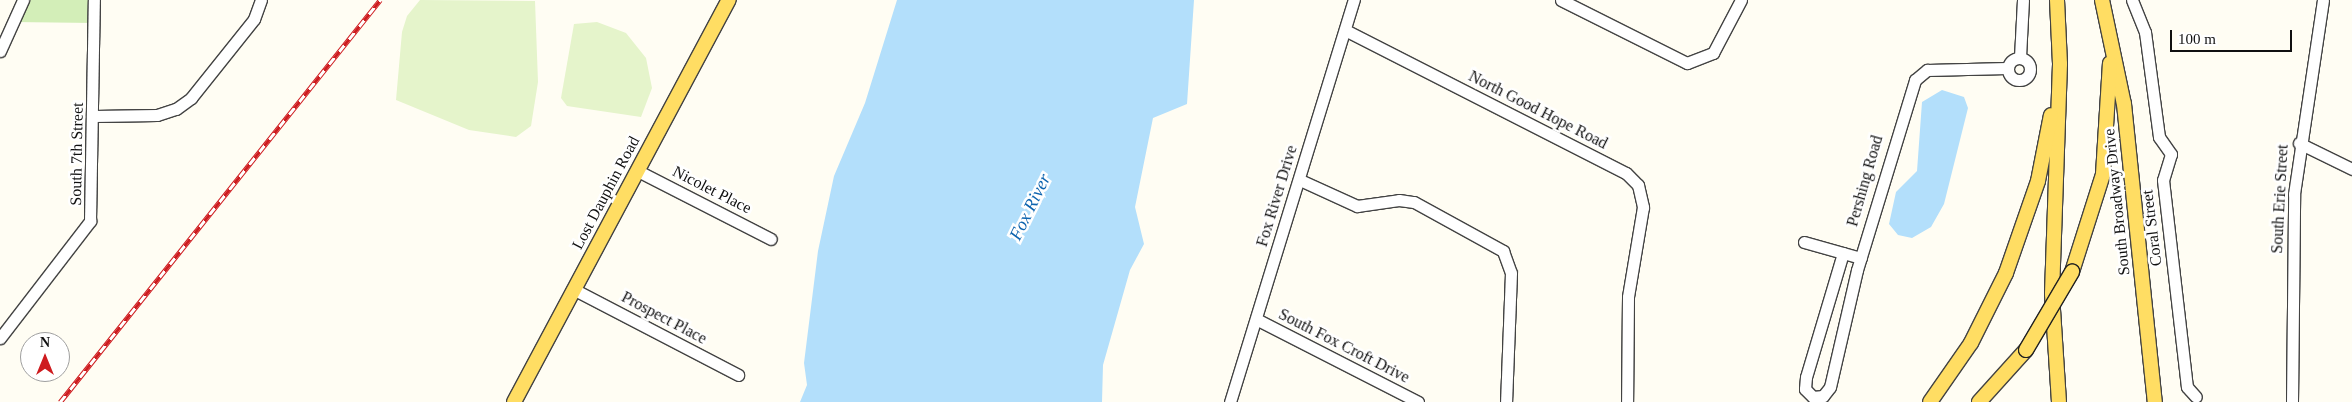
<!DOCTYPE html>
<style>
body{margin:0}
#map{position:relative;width:2352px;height:402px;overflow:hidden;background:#fffdf3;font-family:Georgia,serif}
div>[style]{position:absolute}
.green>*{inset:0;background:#d3eeb8}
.pitch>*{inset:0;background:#e5f4cb}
.water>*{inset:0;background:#b3dffb}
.roads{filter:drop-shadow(1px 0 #434343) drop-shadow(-1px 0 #434343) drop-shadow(0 1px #434343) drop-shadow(0 -1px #434343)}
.minor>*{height:11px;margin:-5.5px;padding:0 5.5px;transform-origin:5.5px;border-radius:5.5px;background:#fff}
.minor>.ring{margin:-5.5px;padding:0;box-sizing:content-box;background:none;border:11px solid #fff;border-radius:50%}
.major>*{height:14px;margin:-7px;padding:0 7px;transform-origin:7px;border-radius:7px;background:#ffdd63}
.rail>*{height:4.5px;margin-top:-2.25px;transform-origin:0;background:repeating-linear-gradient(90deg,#fff 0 8px,#ce1b1f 0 16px);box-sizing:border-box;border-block:1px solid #ce1b1f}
.bridges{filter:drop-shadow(1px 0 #212121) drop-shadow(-1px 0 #212121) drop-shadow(0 1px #212121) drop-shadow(0 -1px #212121)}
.major-bridge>*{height:14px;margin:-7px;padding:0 7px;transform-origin:7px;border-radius:7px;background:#ffdd63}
span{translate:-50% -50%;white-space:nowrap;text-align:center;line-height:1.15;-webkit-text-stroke:5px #fff;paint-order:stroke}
.street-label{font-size:16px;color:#101010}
.water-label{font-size:18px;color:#0d64af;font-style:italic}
.north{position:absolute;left:20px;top:332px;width:50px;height:50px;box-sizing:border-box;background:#fff;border:1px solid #9f9f9f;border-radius:50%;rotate:0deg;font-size:14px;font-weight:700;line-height:20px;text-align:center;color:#101010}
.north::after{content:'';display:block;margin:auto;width:18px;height:22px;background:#ce1b1f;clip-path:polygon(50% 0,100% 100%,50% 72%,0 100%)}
.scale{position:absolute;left:2170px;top:30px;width:122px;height:22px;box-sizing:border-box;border:2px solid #101010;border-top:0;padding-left:6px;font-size:15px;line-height:18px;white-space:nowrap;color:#101010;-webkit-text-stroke:4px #fff;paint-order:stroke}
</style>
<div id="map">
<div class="green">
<div style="clip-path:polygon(23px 0,94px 0,94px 23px,13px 22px)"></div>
</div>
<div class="pitch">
<div style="clip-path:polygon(420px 0,535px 1px,538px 82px,531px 126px,516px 137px,469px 130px,396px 100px,402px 32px,407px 16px)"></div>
<div style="clip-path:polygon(597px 22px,626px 33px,646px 58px,652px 88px,641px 117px,567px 106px,561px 98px,574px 24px)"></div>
</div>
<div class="water">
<div style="clip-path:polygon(897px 0,1194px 0,1187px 104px,1153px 118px,1135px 207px,1144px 244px,1130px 270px,1103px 365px,1102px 402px,800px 402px,807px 385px,804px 363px,818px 251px,834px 176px,865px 103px)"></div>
<div style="clip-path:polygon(1942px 90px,1964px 97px,1968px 108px,1944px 204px,1931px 227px,1912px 238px,1898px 235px,1889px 224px,1896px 192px,1917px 171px,1922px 102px)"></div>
</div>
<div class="roads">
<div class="minor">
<div style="left:1561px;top:0;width:141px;rotate:26.6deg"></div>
<div style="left:1687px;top:63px;width:28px;rotate:-21deg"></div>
<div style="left:1713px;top:53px;width:60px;rotate:-62.2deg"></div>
<div style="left:2132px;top:0;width:35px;rotate:68deg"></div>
<div style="left:2145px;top:32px;width:106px;rotate:82.4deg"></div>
<div style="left:2159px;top:137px;width:21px;rotate:55deg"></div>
<div style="left:2171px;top:154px;width:27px;rotate:107deg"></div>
<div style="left:2163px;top:180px;width:208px;rotate:83.4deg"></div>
<div style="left:2187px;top:387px;width:13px;rotate:48deg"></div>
<div style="left:1345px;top:30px;width:315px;rotate:27deg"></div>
<div style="left:1626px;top:173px;width:17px;rotate:45deg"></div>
<div style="left:1638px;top:185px;width:23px;rotate:77deg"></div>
<div style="left:1643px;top:207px;width:91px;rotate:99.5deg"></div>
<div style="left:1628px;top:297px;width:105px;rotate:90.5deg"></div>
<div style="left:0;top:51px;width:56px;rotate:-65.7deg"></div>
<div style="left:2020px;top:57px;width:57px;rotate:-87deg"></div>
<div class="ring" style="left:2008px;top:58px;width:11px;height:11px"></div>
<div style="left:94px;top:116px;width:63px;rotate:-0.9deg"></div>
<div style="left:157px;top:115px;width:20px;rotate:-18deg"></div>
<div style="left:176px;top:109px;width:19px;rotate:-36deg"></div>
<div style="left:191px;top:98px;width:101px;rotate:-51.4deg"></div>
<div style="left:254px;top:19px;width:20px;rotate:-70deg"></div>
<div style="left:2299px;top:143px;width:59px;rotate:26.1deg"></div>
<div style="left:638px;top:171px;width:149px;rotate:27.1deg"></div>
<div style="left:1300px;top:180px;width:63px;rotate:24.5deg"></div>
<div style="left:1357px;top:206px;width:42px;rotate:-8.1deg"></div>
<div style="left:1399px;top:200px;width:15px;rotate:8deg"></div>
<div style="left:1414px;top:202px;width:102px;rotate:28.8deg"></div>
<div style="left:1503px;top:251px;width:23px;rotate:70deg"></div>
<div style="left:1511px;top:273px;width:129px;rotate:92.2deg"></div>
<div style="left:1804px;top:242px;width:59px;rotate:15.7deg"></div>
<div style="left:1843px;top:253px;width:129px;rotate:106.6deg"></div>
<div style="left:1806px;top:377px;width:12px;rotate:95deg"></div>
<div style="left:1805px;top:389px;width:11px;rotate:45deg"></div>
<div style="left:1813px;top:397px;width:10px;rotate:-6deg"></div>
<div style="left:1823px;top:396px;width:11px;rotate:-52deg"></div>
<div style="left:1830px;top:387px;width:120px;rotate:-77deg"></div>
<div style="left:1857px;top:270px;width:199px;rotate:-73deg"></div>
<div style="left:1915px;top:80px;width:16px;rotate:-40deg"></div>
<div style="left:1927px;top:70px;width:80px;rotate:-1.4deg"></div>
<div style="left:575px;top:290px;width:184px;rotate:27.5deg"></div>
<div style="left:1256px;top:319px;width:182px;rotate:27.1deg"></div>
<div style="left:0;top:338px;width:148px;rotate:-52.4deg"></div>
<div style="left:90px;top:221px;width:221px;rotate:-89deg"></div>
<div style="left:1230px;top:402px;width:421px;rotate:-72.9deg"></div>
<div style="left:2292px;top:402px;width:208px;rotate:-89.4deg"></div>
<div style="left:2294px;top:194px;width:196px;rotate:-81.5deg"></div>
</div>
<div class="major">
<div style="left:2057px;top:0;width:64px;rotate:87.3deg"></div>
<div style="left:2060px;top:64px;width:230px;rotate:92deg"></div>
<div style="left:2052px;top:294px;width:108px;rotate:86.3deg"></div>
<div style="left:2102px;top:0;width:106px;rotate:78.1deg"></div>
<div style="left:2124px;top:104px;width:300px;rotate:84.1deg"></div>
<div style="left:2072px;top:272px;width:103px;rotate:-72.4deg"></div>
<div style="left:2103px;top:174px;width:111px;rotate:-86.4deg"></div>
<div style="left:514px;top:402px;width:456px;rotate:-61.9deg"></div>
<div style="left:1930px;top:402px;width:72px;rotate:-55.2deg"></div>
<div style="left:1971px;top:343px;width:78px;rotate:-63.4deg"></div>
<div style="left:2006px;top:273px;width:97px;rotate:-70.8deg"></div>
<div style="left:2038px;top:181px;width:67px;rotate:-78.9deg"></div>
<div style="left:1979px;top:402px;width:70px;rotate:-47.9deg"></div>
</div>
</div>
<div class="rail">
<div style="left:60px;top:402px;width:514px;rotate:-51.48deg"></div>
</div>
<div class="bridges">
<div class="major-bridge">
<div style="left:2026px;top:350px;width:91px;rotate:-59.5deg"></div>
</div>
</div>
<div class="street-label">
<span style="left:1538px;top:110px;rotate:27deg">North Good Hope Road</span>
<span style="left:77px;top:154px;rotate:-89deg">South 7th Street</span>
<span style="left:1865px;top:181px;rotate:-74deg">Pershing Road</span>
<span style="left:712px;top:190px;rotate:27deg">Nicolet Place</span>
<span style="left:606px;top:193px;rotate:-62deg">Lost Dauphin Road</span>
<span style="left:1277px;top:196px;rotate:-73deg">Fox River Drive</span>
<span style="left:2280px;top:199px;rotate:-87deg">South Erie Street</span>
<span style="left:2117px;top:202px;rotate:-96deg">South Broadway Drive</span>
<span style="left:2152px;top:228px;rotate:-97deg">Coral Street</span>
<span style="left:664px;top:318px;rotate:28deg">Prospect Place</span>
<span style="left:1344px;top:346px;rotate:27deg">South Fox Croft Drive</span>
</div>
<div class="water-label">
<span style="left:1030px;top:207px;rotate:-64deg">Fox River</span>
</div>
<div class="north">N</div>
<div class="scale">100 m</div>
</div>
